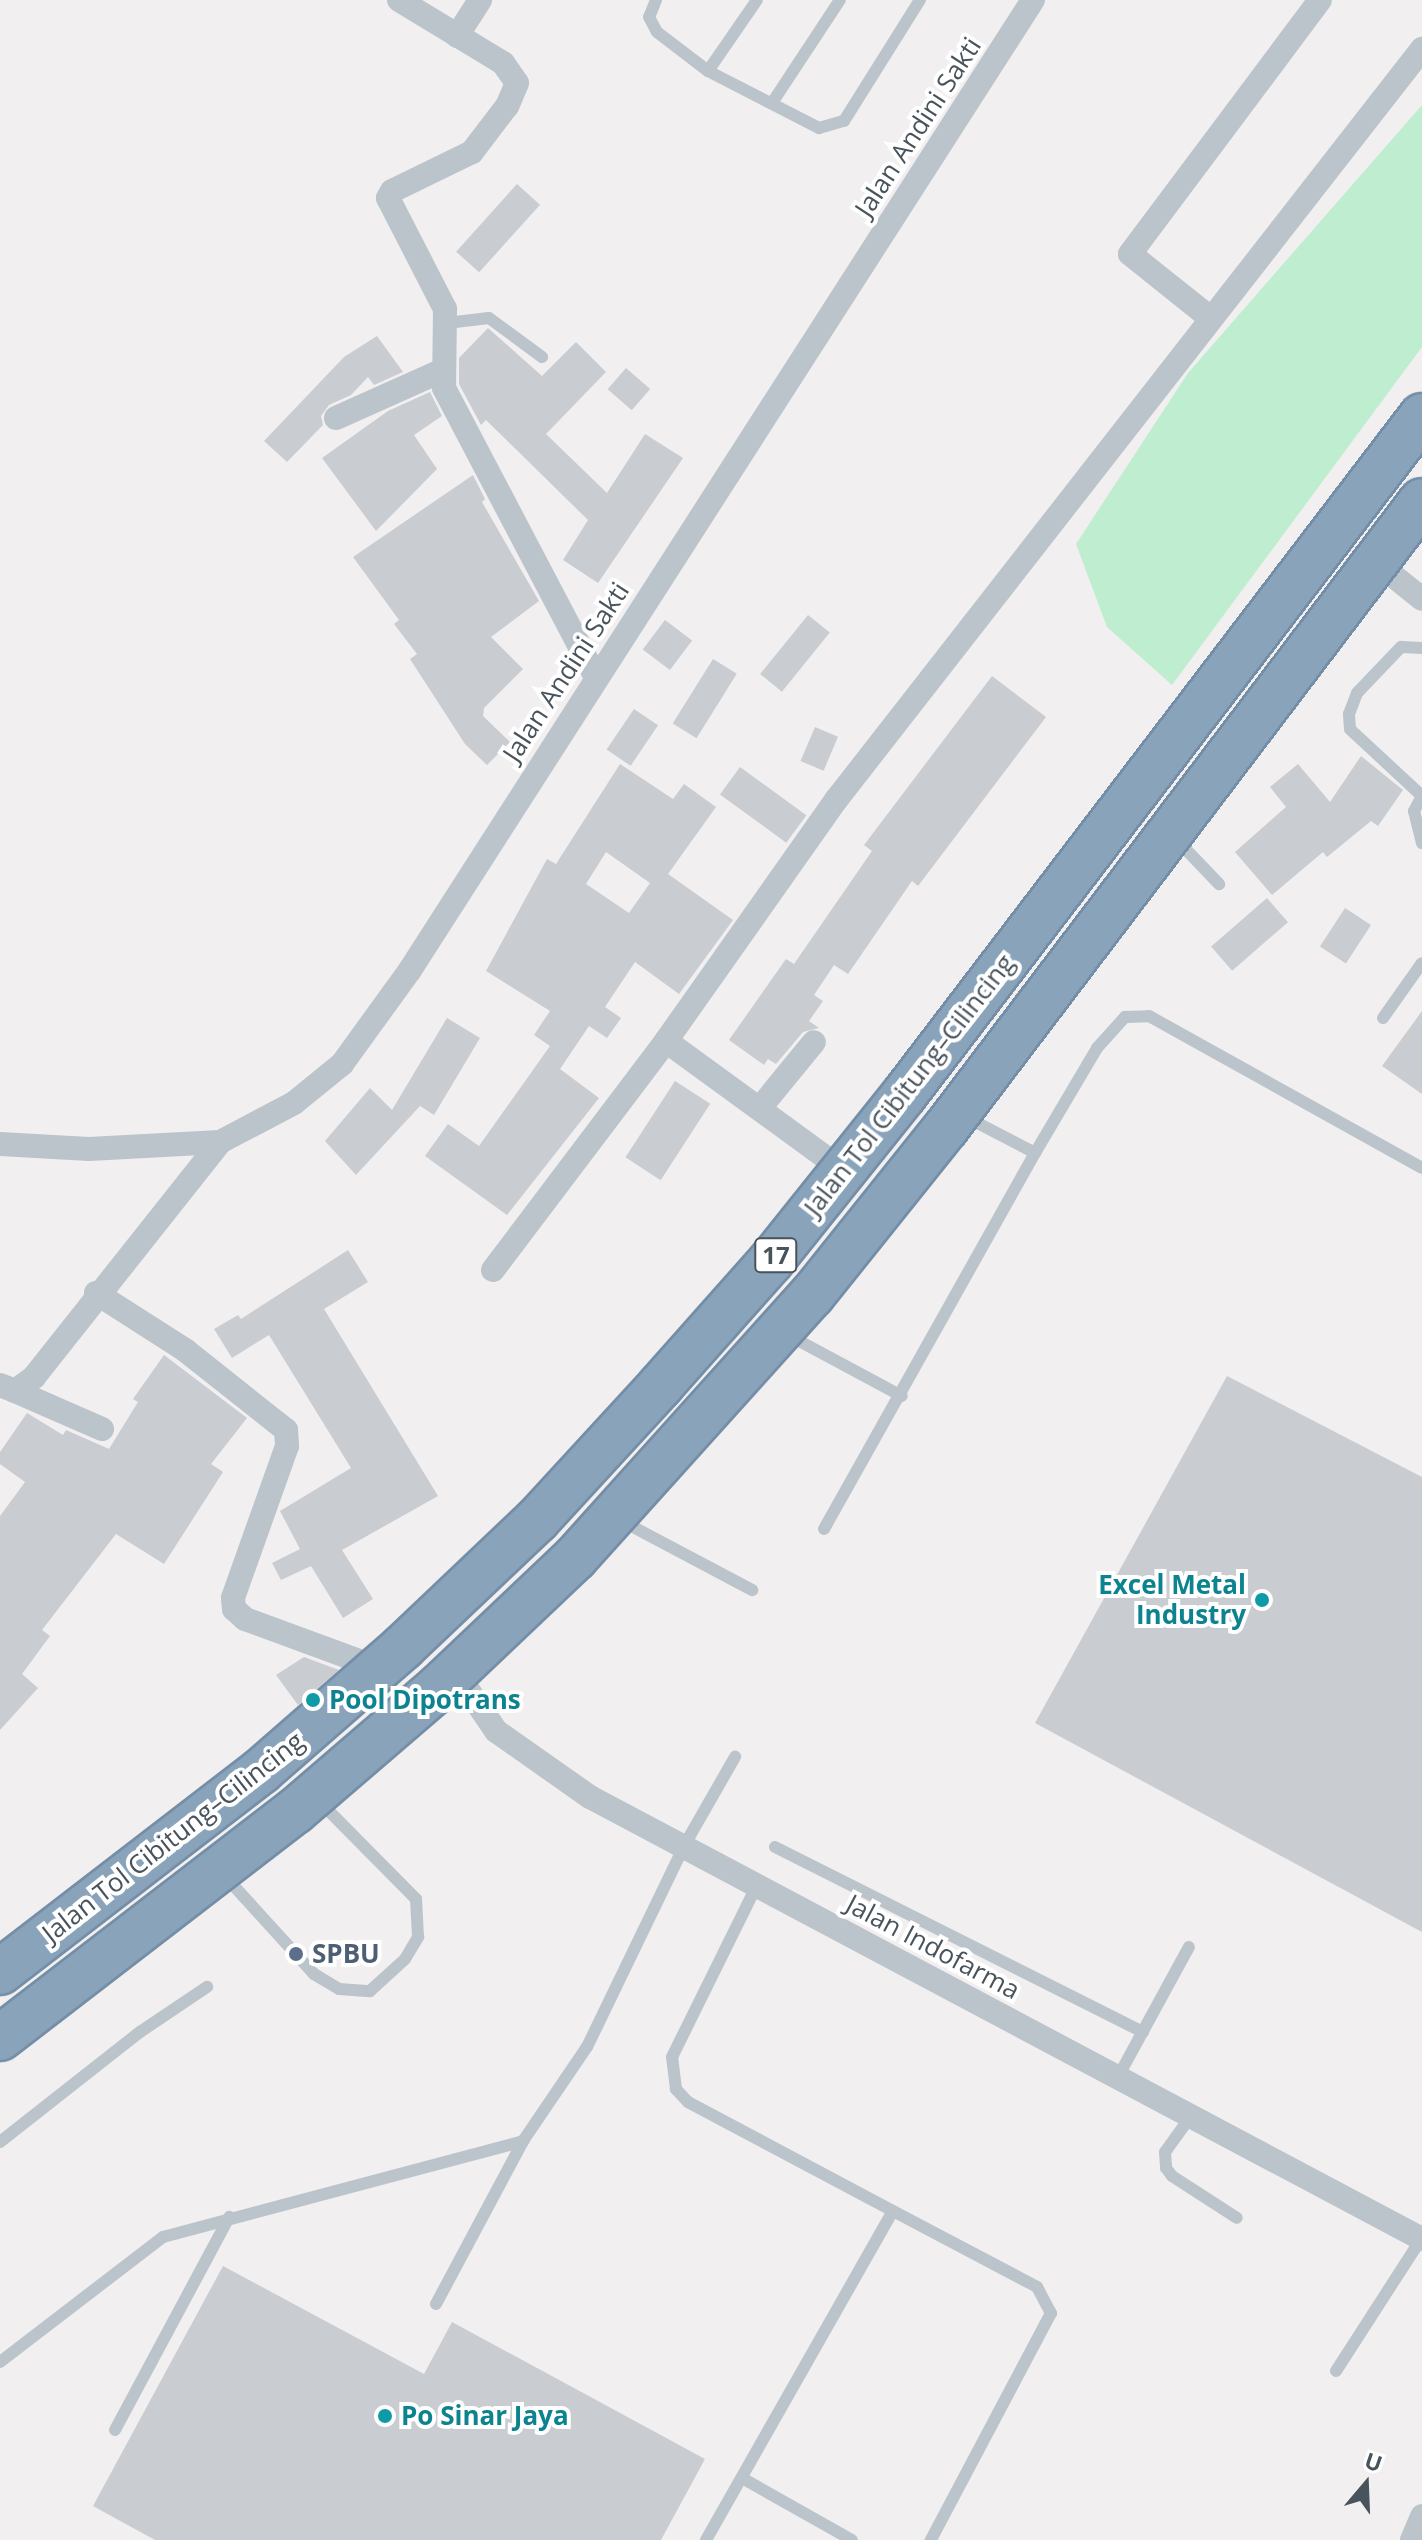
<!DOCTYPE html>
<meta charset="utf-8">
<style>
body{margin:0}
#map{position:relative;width:1422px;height:2540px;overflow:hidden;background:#f1efef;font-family:"Open Sans",sans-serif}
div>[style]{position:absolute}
.green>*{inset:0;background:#bfedcf}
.building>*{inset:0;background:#c9ccd1;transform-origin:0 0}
.lane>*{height:12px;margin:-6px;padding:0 6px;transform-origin:6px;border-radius:6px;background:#bbc4cb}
.street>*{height:24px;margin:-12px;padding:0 12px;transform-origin:12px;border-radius:12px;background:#bbc4cb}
.bridges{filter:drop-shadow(2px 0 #748ea7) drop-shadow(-2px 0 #748ea7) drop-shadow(0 2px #748ea7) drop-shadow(0 -2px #748ea7)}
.highway-bridge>*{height:44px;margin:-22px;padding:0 22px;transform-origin:22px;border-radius:22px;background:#89a3bb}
.dots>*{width:22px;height:22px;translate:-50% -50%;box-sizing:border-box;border:4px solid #fff;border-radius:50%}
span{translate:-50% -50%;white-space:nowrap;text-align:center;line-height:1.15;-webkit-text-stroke:8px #fff;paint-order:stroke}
.shield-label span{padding:2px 6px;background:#fff;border:2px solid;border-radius:6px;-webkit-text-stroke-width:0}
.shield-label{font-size:24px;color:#48535b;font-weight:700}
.street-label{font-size:26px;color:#48535b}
.culture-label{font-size:26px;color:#0d838f;font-weight:700}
.right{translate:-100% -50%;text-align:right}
.left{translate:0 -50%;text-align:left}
.service-label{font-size:26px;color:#4e5e75;font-weight:700}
.north{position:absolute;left:1326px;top:2444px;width:80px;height:80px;-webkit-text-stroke:6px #fff;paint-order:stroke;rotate:19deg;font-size:22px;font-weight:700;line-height:32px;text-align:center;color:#48535b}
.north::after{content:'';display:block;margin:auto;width:28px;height:36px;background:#48535b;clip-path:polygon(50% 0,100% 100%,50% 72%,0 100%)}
</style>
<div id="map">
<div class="green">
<div style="clip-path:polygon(1422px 105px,1422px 347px,1172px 685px,1107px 627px,1076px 544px,1188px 373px)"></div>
</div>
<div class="building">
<div style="left:517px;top:184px;width:31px;height:91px;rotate:42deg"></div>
<div style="clip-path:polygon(488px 328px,542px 376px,576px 342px,606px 372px,546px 434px,607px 493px,645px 434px,683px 458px,598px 583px,563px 560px,588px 520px,486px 420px,481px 425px,459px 384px,459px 358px)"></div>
<div style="clip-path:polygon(377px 336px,403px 372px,374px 385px,368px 377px,351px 395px,329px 405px,321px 416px,323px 425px,287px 462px,264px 441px,344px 357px)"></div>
<div style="left:626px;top:368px;width:32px;height:28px;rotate:41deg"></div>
<div style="clip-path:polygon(430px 392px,442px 416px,414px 435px,437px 469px,376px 531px,322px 458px,388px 411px)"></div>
<div style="clip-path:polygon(473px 475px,485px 499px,482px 502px,539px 601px,491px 637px,523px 669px,484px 708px,483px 716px,510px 742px,487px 765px,465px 744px,410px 659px,417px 654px,394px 624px,399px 620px,353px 557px)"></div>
<div style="left:808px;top:615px;width:28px;height:76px;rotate:39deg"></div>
<div style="left:665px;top:620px;width:34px;height:37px;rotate:37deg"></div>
<div style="left:713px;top:659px;width:28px;height:76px;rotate:32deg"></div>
<div style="clip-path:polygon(992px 676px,1046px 717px,918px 886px,912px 881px,848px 974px,834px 965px,814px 995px,823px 1001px,809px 1021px,819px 1028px,803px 1032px,776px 1064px,768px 1059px,764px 1065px,729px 1040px,786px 959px,794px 964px,872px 851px,864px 845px)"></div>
<div style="left:634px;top:709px;width:29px;height:49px;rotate:34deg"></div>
<div style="left:815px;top:727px;width:25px;height:37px;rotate:23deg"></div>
<div style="clip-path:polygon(1361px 756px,1403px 790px,1378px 826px,1371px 821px,1327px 857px,1323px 852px,1272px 895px,1235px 852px,1286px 807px,1270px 787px,1298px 764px,1330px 802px)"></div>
<div style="clip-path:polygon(evenodd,620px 764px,673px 799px,684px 784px,716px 807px,668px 874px,733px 920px,679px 994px,635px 962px,605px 1007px,621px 1018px,607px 1038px,589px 1026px,560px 1069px,599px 1098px,507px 1215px,425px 1156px,448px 1124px,479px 1146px,550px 1046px,534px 1035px,550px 1011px,486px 971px,547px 859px,556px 864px,620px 764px,606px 852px,650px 883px,629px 913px,586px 884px,606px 852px)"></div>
<div style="left:740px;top:767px;width:82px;height:34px;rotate:36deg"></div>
<div style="left:1267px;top:898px;width:32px;height:74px;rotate:49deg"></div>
<div style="left:1345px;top:908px;width:31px;height:46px;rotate:33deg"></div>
<div style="clip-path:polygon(1422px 1011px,1422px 1094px,1382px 1066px)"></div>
<div style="clip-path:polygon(447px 1018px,480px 1038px,434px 1115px,420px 1106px,356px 1175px,325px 1141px,370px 1088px,392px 1110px)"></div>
<div style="left:675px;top:1081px;width:42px;height:91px;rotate:33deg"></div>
<div style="clip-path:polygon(348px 1250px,368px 1282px,324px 1309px,438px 1496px,342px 1550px,373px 1599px,343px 1618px,311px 1566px,281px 1580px,272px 1563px,300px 1549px,280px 1511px,351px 1468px,269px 1335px,232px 1358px,214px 1329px,238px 1315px,241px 1319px)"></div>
<div style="clip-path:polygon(164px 1355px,247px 1418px,211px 1464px,223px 1472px,164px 1564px,116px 1534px,42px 1630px,50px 1636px,22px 1674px,38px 1688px,0 1730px,0 1516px,25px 1482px,0 1464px,0 1452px,27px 1413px,63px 1435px,66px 1430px,109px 1449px,138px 1402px,133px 1399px)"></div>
<div style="clip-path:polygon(1227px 1376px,1422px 1477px,1422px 1932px,1035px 1723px)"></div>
<div style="clip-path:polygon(304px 1657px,339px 1670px,298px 1705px,276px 1675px)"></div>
<div style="clip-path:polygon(223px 2266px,424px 2374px,452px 2322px,705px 2459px,661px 2540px,155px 2540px,93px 2506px)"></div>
</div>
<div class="lane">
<div style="left:656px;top:0;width:18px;rotate:112deg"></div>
<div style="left:649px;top:17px;width:17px;rotate:62deg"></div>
<div style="left:657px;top:32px;width:64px;rotate:37.4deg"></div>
<div style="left:708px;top:71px;width:125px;rotate:27.2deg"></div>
<div style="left:819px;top:128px;width:26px;rotate:-16deg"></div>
<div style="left:844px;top:121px;width:143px;rotate:-57.9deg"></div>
<div style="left:708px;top:71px;width:86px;rotate:-55.4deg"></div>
<div style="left:772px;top:103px;width:123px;rotate:-56.6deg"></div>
<div style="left:447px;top:323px;width:42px;rotate:-6.8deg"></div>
<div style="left:489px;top:318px;width:66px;rotate:36.3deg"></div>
<div style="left:1422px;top:796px;width:98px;rotate:-137.1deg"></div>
<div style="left:1350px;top:729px;width:15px;rotate:-94deg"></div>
<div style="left:1349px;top:714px;width:22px;rotate:-69deg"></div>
<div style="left:1357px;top:693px;width:64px;rotate:-46.3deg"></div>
<div style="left:1401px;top:647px;width:21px;rotate:3deg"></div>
<div style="left:1422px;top:796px;width:17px;rotate:118deg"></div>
<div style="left:1414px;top:811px;width:33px;rotate:76deg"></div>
<div style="left:1175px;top:838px;width:64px;rotate:46.3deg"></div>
<div style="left:1383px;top:1018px;width:67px;rotate:-54.7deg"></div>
<div style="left:964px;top:1116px;width:80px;rotate:27.5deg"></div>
<div style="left:788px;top:1335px;width:129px;rotate:28.2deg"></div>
<div style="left:618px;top:1519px;width:152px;rotate:27.9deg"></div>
<div style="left:824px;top:1529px;width:431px;rotate:-60.7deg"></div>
<div style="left:1035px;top:1153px;width:122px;rotate:-59.4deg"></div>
<div style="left:1097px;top:1048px;width:42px;rotate:-47.9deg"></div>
<div style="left:1125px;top:1017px;width:24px;rotate:-2deg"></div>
<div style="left:1149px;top:1016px;width:312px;rotate:29.1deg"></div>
<div style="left:775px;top:1847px;width:412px;rotate:26.7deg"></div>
<div style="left:223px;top:1874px;width:135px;rotate:47.7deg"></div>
<div style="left:314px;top:1974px;width:29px;rotate:31deg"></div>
<div style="left:339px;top:1989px;width:31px;rotate:4deg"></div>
<div style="left:370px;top:1991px;width:47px;rotate:-42.4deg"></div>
<div style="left:405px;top:1959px;width:26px;rotate:-59deg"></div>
<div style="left:418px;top:1937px;width:38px;rotate:-93deg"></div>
<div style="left:416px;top:1899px;width:139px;rotate:-134.7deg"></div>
<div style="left:1118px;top:2077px;width:148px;rotate:-61.4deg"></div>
<div style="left:1191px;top:2116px;width:44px;rotate:125.8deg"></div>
<div style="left:1165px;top:2152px;width:16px;rotate:86deg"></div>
<div style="left:1166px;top:2168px;width:10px;rotate:53deg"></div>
<div style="left:1172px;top:2176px;width:77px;rotate:32.9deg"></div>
<div style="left:0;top:2142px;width:178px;rotate:-38.2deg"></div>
<div style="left:140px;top:2032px;width:81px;rotate:-33.9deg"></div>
<div style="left:893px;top:2211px;width:163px;rotate:27.8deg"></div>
<div style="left:1037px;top:2287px;width:30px;rotate:62deg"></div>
<div style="left:1051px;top:2313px;width:257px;rotate:117.9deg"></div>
<div style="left:436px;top:2304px;width:185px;rotate:-61.9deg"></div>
<div style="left:523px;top:2141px;width:114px;rotate:-55.8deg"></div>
<div style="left:587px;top:2047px;width:223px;rotate:-64.2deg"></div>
<div style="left:684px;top:1846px;width:103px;rotate:-60.2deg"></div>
<div style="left:0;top:2362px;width:205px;rotate:-37.5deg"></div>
<div style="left:163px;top:2237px;width:373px;rotate:-14.9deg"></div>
<div style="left:1336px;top:2371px;width:157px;rotate:-57.2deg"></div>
<div style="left:115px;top:2430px;width:242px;rotate:-61.8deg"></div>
<div style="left:742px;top:2478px;width:126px;rotate:29.4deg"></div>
<div style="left:706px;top:2540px;width:378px;rotate:-60.4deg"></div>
<div style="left:893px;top:2211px;width:232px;rotate:-152deg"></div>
<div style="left:688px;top:2102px;width:18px;rotate:-133deg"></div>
<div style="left:676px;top:2089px;width:32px;rotate:-97deg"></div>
<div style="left:672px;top:2057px;width:192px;rotate:-63.7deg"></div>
</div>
<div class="street">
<div style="left:399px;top:0;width:122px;rotate:31.2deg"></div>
<div style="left:503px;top:63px;width:24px;rotate:55deg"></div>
<div style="left:517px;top:83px;width:25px;rotate:113deg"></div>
<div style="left:507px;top:106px;width:58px;rotate:127.3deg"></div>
<div style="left:472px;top:152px;width:89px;rotate:154deg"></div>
<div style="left:392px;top:191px;width:8px;rotate:120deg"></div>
<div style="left:388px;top:198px;width:125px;rotate:62.8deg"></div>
<div style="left:445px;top:309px;width:79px;rotate:90.7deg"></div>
<div style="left:444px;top:388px;width:327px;rotate:62.3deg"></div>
<div style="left:457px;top:36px;width:43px;rotate:-57.4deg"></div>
<div style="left:1209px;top:317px;width:101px;rotate:-141.4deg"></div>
<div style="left:1130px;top:254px;width:317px;rotate:-53.2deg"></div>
<div style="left:336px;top:418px;width:115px;rotate:-24.1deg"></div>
<div style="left:1371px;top:558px;width:65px;rotate:38.8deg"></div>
<div style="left:666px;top:1041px;width:228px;rotate:36.1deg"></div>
<div style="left:760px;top:1108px;width:85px;rotate:-50.7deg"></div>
<div style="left:0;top:1144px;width:89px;rotate:3.2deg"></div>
<div style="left:89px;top:1149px;width:131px;rotate:-3.1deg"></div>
<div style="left:220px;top:1142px;width:84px;rotate:-27.8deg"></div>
<div style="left:294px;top:1103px;width:62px;rotate:-39.1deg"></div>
<div style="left:342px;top:1064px;width:116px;rotate:-54.1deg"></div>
<div style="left:410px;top:970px;width:1153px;rotate:-57.29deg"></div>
<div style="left:493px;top:1270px;width:287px;rotate:-52.9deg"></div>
<div style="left:666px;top:1041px;width:295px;rotate:-54.8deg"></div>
<div style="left:836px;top:800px;width:953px;rotate:-52.04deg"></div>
<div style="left:96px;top:1293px;width:106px;rotate:32.6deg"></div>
<div style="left:185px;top:1350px;width:129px;rotate:38.4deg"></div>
<div style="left:286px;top:1430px;width:16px;rotate:86deg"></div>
<div style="left:287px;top:1446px;width:161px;rotate:109.6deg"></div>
<div style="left:233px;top:1598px;width:11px;rotate:85deg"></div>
<div style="left:234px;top:1609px;width:15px;rotate:42deg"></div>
<div style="left:245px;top:1619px;width:150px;rotate:20.2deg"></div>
<div style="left:0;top:1385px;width:16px;rotate:22deg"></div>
<div style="left:15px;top:1391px;width:24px;rotate:-36deg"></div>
<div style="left:34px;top:1377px;width:300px;rotate:-51.6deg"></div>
<div style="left:15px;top:1391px;width:95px;rotate:23.6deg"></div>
<div style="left:451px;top:1665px;width:80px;rotate:55.7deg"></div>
<div style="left:496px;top:1731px;width:115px;rotate:35.1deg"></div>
<div style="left:590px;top:1797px;width:942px;rotate:27.98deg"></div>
<div style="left:1412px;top:2540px;width:26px;rotate:-67deg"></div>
</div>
<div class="bridges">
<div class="highway-bridge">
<div style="left:0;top:1972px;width:329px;rotate:-37.6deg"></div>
<div style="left:261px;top:1771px;width:189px;rotate:-41.1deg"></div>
<div style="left:403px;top:1647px;width:185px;rotate:-43.5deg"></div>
<div style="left:537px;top:1520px;width:183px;rotate:-47.4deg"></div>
<div style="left:661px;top:1385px;width:166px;rotate:-48.4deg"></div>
<div style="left:771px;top:1261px;width:213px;rotate:-51.3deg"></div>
<div style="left:904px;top:1095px;width:854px;rotate:-52.66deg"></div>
<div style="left:0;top:2038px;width:372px;rotate:-37.6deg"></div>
<div style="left:295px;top:1811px;width:190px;rotate:-40.7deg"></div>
<div style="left:439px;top:1687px;width:187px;rotate:-43.5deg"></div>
<div style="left:575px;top:1558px;width:354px;rotate:-48deg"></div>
<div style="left:812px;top:1295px;width:214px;rotate:-51.3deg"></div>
<div style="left:946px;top:1128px;width:787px;rotate:-52.8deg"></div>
</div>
</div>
<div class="dots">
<div style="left:1262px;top:1600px;background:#0f9aa8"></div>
<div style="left:313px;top:1700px;background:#0f9aa8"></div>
<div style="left:296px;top:1954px;background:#5c6f8a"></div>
<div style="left:385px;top:2416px;background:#0f9aa8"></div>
</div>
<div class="shield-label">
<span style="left:776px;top:1255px">17</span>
</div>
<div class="street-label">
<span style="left:918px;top:127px;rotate:-57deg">Jalan Andini Sakti</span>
<span style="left:566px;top:672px;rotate:-57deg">Jalan Andini Sakti</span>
<span style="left:909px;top:1085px;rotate:-52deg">Jalan Tol Cibitung–Cilincing</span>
<span style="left:173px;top:1837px;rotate:-38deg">Jalan Tol Cibitung–Cilincing</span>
<span style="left:933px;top:1947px;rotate:28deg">Jalan Indofarma</span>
</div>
<div class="culture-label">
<span class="right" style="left:1246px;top:1600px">Excel Metal<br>Industry</span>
<span class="left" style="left:329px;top:1700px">Pool Dipotrans</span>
<span class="left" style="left:401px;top:2416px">Po Sinar Jaya</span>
</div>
<div class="service-label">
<span class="left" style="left:312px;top:1954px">SPBU</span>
</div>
<div class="north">U</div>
</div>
